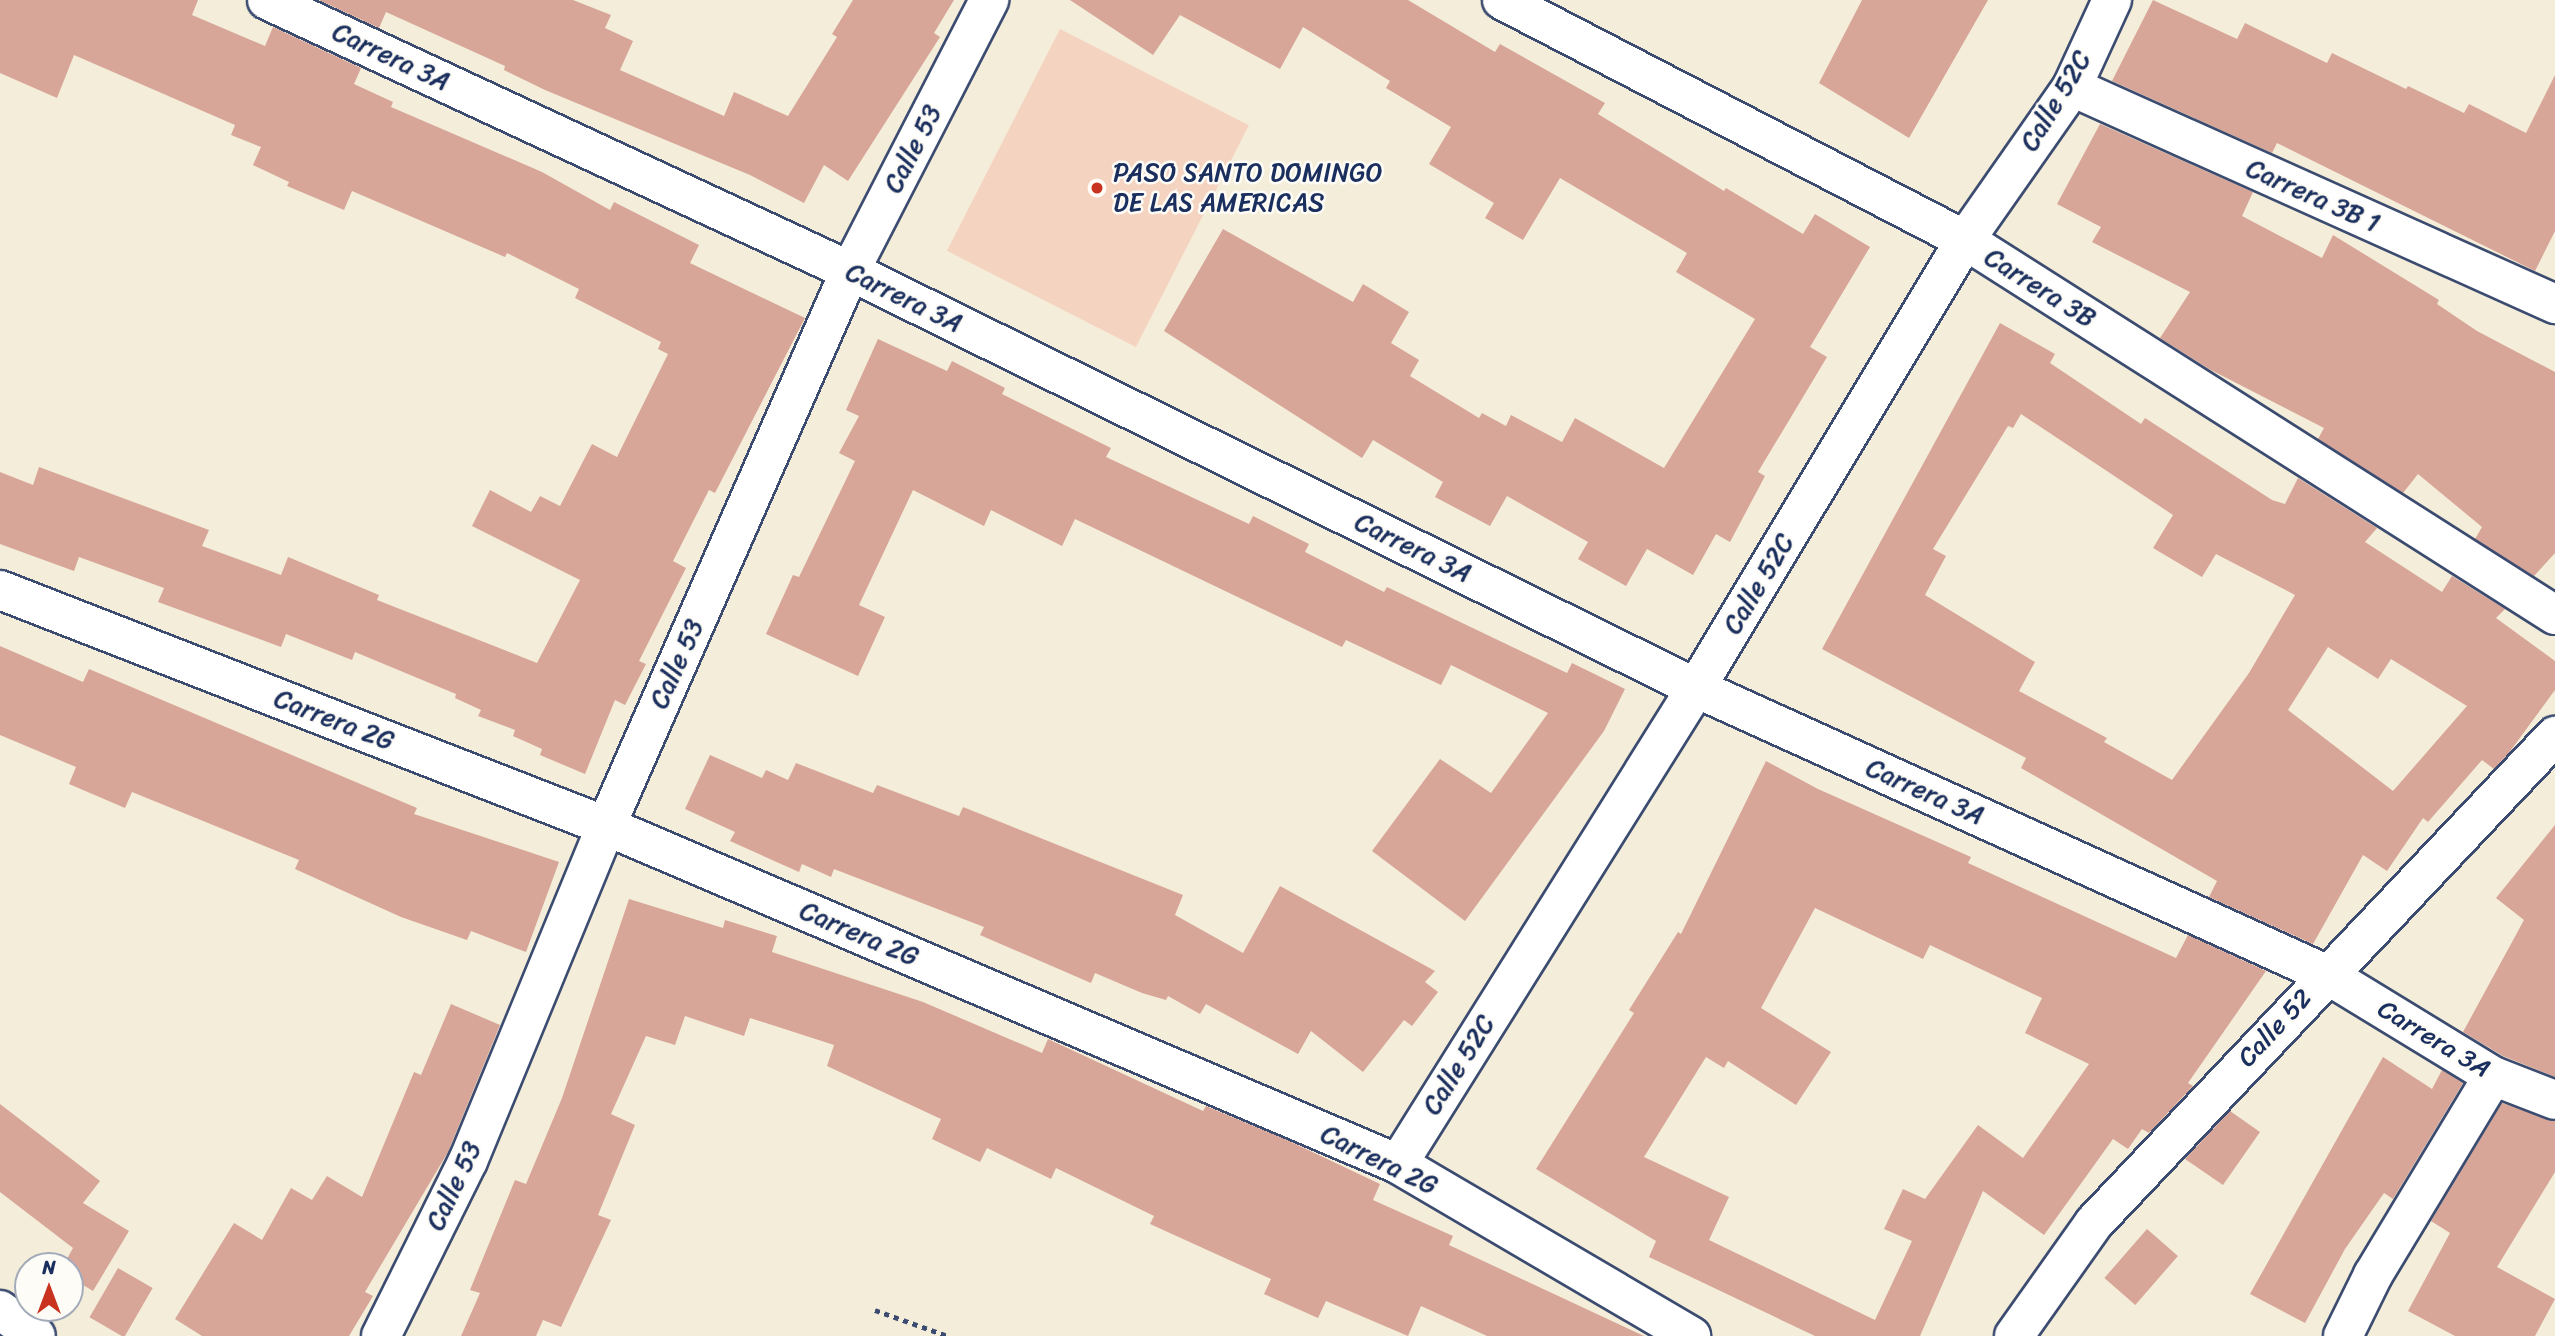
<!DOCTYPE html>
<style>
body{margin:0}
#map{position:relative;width:2555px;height:1336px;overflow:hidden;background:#f4edd9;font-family:Sriracha,sans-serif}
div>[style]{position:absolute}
.built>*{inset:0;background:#f5d3c1;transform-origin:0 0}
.building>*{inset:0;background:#d7a699;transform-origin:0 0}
.path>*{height:4.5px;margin-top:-2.25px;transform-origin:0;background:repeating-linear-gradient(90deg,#3c4c70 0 5px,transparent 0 10px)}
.roads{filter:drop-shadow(2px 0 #3c4c70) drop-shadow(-2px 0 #3c4c70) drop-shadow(0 2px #3c4c70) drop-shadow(0 -2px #3c4c70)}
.minor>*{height:38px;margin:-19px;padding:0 19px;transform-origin:19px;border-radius:19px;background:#fff}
.dots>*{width:19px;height:19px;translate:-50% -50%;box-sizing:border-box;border:4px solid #fdfcf7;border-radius:50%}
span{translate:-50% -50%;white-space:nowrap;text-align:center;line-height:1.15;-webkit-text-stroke:5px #fdfcf7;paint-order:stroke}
.street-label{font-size:26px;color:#1b2f5e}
.poi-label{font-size:26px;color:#1b2f5e}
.left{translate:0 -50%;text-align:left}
.north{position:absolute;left:14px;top:1252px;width:70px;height:70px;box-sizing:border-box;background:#fdfcf7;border:2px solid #a3aaba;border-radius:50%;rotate:0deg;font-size:19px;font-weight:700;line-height:28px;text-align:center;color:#1b2f5e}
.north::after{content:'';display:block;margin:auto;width:24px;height:32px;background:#c8321e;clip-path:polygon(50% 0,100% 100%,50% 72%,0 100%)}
</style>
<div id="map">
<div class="built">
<div style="left:1060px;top:29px;width:212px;height:249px;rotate:27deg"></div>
</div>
<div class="building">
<div style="clip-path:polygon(0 0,198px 0,192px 15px,265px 46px,273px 27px,361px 68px,354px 84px,393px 102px,391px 107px,542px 172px,610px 210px,614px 202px,699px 245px,690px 263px,805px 318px,715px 493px,709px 490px,673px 561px,686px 568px,639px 661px,646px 664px,625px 705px,615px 700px,585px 774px,540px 755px,542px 749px,513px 736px,515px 730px,478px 716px,481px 710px,455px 698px,456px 694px,355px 652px,352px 660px,286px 634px,281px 647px,158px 602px,164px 588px,79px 557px,74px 571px,0 544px,0 472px,33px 485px,39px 467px,209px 530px,202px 546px,281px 575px,288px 557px,379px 595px,377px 600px,537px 663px,580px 580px,472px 526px,490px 490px,531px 512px,540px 496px,560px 506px,592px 444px,617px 457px,668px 354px,658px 349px,661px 342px,575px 298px,579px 289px,507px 253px,505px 257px,352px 191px,344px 210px,287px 186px,289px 182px,253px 165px,261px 147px,231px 135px,235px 125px,74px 55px,57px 98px,0 73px)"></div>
<div style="clip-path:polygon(319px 0,573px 0,611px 15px,605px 28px,633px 41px,620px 70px,724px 116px,734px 92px,788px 116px,837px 37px,832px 34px,853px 0,954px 0,934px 33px,940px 37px,848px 181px,824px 165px,804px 203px,750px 175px,545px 90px,504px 70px,505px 66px,386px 12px,379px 28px)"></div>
<div style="clip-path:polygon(1070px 0,1408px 0,1495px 52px,1500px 44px,1605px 103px,1598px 114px,1724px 191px,1726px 188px,1803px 234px,1815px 214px,1870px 247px,1810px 347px,1827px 357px,1758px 472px,1765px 476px,1730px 542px,1716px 534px,1693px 575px,1647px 549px,1626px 586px,1578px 559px,1588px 542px,1507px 496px,1490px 526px,1435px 497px,1443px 482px,1373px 440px,1362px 458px,1164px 331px,1223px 229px,1353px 302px,1363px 284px,1409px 312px,1391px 343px,1419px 360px,1410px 376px,1479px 418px,1482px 413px,1506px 426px,1511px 415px,1562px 442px,1575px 418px,1664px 468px,1755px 319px,1676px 272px,1687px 253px,1560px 178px,1523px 240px,1485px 218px,1494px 203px,1429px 164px,1451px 127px,1386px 88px,1390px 81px,1303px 27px,1280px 69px,1180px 15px,1153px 55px)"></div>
<div style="clip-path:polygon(1862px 0,1988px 0,1909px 138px,1819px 83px)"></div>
<div style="clip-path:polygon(2153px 0,2237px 39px,2245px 23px,2327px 63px,2332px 53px,2406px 89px,2408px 86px,2464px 113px,2469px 104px,2526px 133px,2555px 75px,2555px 231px,2535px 271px,2277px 143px,2272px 153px,2112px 81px)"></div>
<div style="clip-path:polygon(2100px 124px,2253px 192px,2242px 216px,2322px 258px,2333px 235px,2439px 300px,2437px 304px,2477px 331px,2555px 372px,2555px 553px,2534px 576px,2475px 539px,2482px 527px,2418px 474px,2403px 493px,2318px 439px,2324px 428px,2209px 369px,2160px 338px,2190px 292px,2092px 242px,2101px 227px,2057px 204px)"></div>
<div style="clip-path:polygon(evenodd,2000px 323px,2055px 354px,2050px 363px,2141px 424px,2145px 418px,2272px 500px,2285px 504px,2298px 478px,2377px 528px,2365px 542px,2442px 592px,2452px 576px,2505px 609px,2496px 618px,2555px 661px,2555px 690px,2508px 754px,2494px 769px,2482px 760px,2428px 822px,2423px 818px,2387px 871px,2363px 855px,2313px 944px,2209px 897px,2217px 881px,2021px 768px,2026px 758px,1822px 649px,2000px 323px,2021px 414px,2173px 515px,2153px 548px,2202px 577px,2216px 554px,2295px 595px,2249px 673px,2172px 780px,2104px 742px,2107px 738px,2019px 691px,2035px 662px,1925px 595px,1946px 556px,1933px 549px,2008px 426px,2013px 428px,2021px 414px,2000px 323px,2328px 647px,2378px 679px,2391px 659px,2467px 706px,2393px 791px,2288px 710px,2328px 647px)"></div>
<div style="clip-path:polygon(878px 339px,947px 371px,952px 361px,1005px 388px,1002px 394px,1111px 448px,1106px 457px,1249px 524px,1253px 516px,1309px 544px,1305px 552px,1384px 592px,1387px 587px,1567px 673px,1572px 663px,1625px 689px,1604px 731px,1465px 921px,1372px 851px,1440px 759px,1491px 793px,1548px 713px,1451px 665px,1441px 685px,1346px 640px,1342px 647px,1075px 519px,1062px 546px,991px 510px,984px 526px,913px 490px,859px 605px,885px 617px,858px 676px,766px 634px,793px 575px,799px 577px,855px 461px,839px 453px,859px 416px,846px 410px)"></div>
<div style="clip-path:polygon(0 646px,83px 682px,89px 669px,417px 808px,414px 814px,559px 862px,526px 952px,471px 931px,467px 940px,401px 917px,295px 869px,299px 860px,132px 792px,125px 808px,69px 784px,76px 767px,0 735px)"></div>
<div style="clip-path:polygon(710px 755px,762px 778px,766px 770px,788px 780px,796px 763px,873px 793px,877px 785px,959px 816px,963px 807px,1183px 895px,1175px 915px,1243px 953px,1280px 886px,1435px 971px,1425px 982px,1438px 992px,1412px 1026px,1404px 1020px,1363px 1072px,1311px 1031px,1298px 1054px,1206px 1004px,1200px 1014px,1168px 996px,1166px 1000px,1142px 993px,1095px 973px,1091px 983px,980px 935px,984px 927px,834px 869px,831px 877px,802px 864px,799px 872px,730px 841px,735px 832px,685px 809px)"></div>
<div style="clip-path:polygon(evenodd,1766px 761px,1818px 789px,1971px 857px,1968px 863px,2176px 958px,2188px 935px,2266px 971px,2188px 1083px,2193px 1086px,2149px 1133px,2142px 1129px,2128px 1149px,2113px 1139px,2044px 1235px,1983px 1191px,1920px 1336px,1815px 1336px,1649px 1257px,1656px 1241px,1536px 1169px,1634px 1013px,1629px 1010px,1678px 932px,1681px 934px,1766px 761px,1815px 908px,1923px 959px,1930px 945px,2042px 998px,2025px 1033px,2089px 1064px,2023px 1158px,1978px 1125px,1925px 1199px,1903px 1189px,1884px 1229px,1912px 1241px,1875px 1320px,1709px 1240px,1729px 1197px,1644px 1157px,1706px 1057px,1724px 1068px,1728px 1061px,1796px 1105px,1831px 1052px,1761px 1008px,1815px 908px)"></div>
<div style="clip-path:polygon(2555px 825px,2555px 1077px,2503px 1056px,2463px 1032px,2524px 920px,2496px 898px)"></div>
<div style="clip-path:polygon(629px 899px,723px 928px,725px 920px,777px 936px,772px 952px,923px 1002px,1042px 1053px,1048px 1039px,1203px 1111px,1206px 1106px,1287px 1140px,1380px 1184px,1373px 1200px,1453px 1236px,1449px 1245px,1644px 1336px,1487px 1336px,1421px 1306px,1408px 1336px,1326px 1301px,1318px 1318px,1264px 1294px,1271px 1279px,1150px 1224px,1154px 1216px,1056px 1168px,1051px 1179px,987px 1148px,980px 1162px,932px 1139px,941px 1119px,827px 1066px,834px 1045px,750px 1018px,744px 1036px,685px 1016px,675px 1045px,646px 1036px,611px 1114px,635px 1125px,598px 1215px,611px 1220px,561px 1327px,543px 1320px,536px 1336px,461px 1336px,480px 1293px,470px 1290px,515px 1180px,526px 1184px,562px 1098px)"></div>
<div style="clip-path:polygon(451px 1004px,500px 1025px,448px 1152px,365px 1292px,373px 1296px,349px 1336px,202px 1336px,175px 1319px,234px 1223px,262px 1240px,291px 1188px,312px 1200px,327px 1176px,362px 1197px,414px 1072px,421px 1075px)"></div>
<div style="clip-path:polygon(2383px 1057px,2432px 1089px,2442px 1070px,2463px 1083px,2393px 1199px,2384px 1193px,2345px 1249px,2305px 1323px,2250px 1294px)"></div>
<div style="clip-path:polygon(2502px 1103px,2555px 1121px,2555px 1172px,2497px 1267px,2555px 1299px,2535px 1336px,2455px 1336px,2408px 1311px,2450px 1233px,2431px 1221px)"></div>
<div style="clip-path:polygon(0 1104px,100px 1181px,83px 1203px,129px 1231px,93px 1291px,70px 1277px,70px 1266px,63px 1266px,73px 1248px,0 1192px)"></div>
<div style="clip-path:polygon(2230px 1111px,2260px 1132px,2223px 1185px,2185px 1159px)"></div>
<div style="left:2147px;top:1229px;width:41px;height:65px;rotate:41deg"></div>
<div style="left:118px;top:1268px;width:40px;height:57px;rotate:30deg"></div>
</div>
<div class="path">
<div style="left:875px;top:1310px;width:77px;rotate:19.6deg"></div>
</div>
<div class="roads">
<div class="minor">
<div style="left:267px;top:0;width:643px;rotate:24.93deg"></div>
<div style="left:850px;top:271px;width:943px;rotate:26.24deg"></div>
<div style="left:1696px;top:688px;width:692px;rotate:24.42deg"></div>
<div style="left:2326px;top:974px;width:196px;rotate:31.4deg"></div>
<div style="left:2493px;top:1076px;width:66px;rotate:21.2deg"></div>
<div style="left:1502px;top:0;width:522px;rotate:27.4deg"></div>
<div style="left:1965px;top:240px;width:699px;rotate:32.44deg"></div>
<div style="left:2072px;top:87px;width:530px;rotate:24.19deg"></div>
<div style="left:0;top:590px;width:650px;rotate:21.28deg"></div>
<div style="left:606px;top:826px;width:861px;rotate:23.11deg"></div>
<div style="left:1398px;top:1164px;width:340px;rotate:30.4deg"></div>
<div style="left:1398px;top:1164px;width:562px;rotate:-57.95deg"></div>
<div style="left:1696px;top:688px;width:523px;rotate:-59.02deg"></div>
<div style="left:1965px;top:240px;width:187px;rotate:-55deg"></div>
<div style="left:2072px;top:87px;width:96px;rotate:-65.3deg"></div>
<div style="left:0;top:1310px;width:44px;rotate:35.8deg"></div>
<div style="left:381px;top:1336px;width:195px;rotate:-63.6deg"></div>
<div style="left:468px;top:1161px;width:362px;rotate:-67.6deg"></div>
<div style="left:606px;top:826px;width:606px;rotate:-66.27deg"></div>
<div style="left:850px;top:271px;width:305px;rotate:-62.8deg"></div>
<div style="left:2014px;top:1336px;width:138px;rotate:-54.7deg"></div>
<div style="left:2094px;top:1223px;width:671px;rotate:-46.57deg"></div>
<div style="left:2343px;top:1336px;width:68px;rotate:-63.8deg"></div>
<div style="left:2373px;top:1275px;width:232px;rotate:-58.9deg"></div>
</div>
</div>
<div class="dots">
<div style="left:1097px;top:188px;background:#c8321e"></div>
</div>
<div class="street-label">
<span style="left:391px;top:57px;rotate:25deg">Carrera 3A</span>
<span style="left:2056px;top:101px;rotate:-59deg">Calle 52C</span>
<span style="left:913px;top:149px;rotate:-63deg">Calle 53</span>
<span style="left:2313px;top:196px;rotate:24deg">Carrera 3B 1</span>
<span style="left:2040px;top:288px;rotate:32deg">Carrera 3B</span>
<span style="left:904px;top:298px;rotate:26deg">Carrera 3A</span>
<span style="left:1413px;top:548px;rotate:26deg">Carrera 3A</span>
<span style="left:1759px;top:584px;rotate:-59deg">Calle 52C</span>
<span style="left:677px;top:664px;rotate:-66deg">Calle 53</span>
<span style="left:334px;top:720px;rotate:21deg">Carrera 2G</span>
<span style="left:1925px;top:792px;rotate:24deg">Carrera 3A</span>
<span style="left:859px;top:934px;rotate:23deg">Carrera 2G</span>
<span style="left:2275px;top:1028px;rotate:-47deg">Calle 52</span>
<span style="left:2434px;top:1039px;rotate:31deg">Carrera 3A</span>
<span style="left:1459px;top:1065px;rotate:-58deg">Calle 52C</span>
<span style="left:1379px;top:1160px;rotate:26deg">Carrera 2G</span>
<span style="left:454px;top:1186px;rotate:-65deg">Calle 53</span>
</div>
<div class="poi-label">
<span class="left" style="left:1113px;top:188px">PASO SANTO DOMINGO<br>DE LAS AMERICAS</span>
</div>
<div class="north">N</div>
</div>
